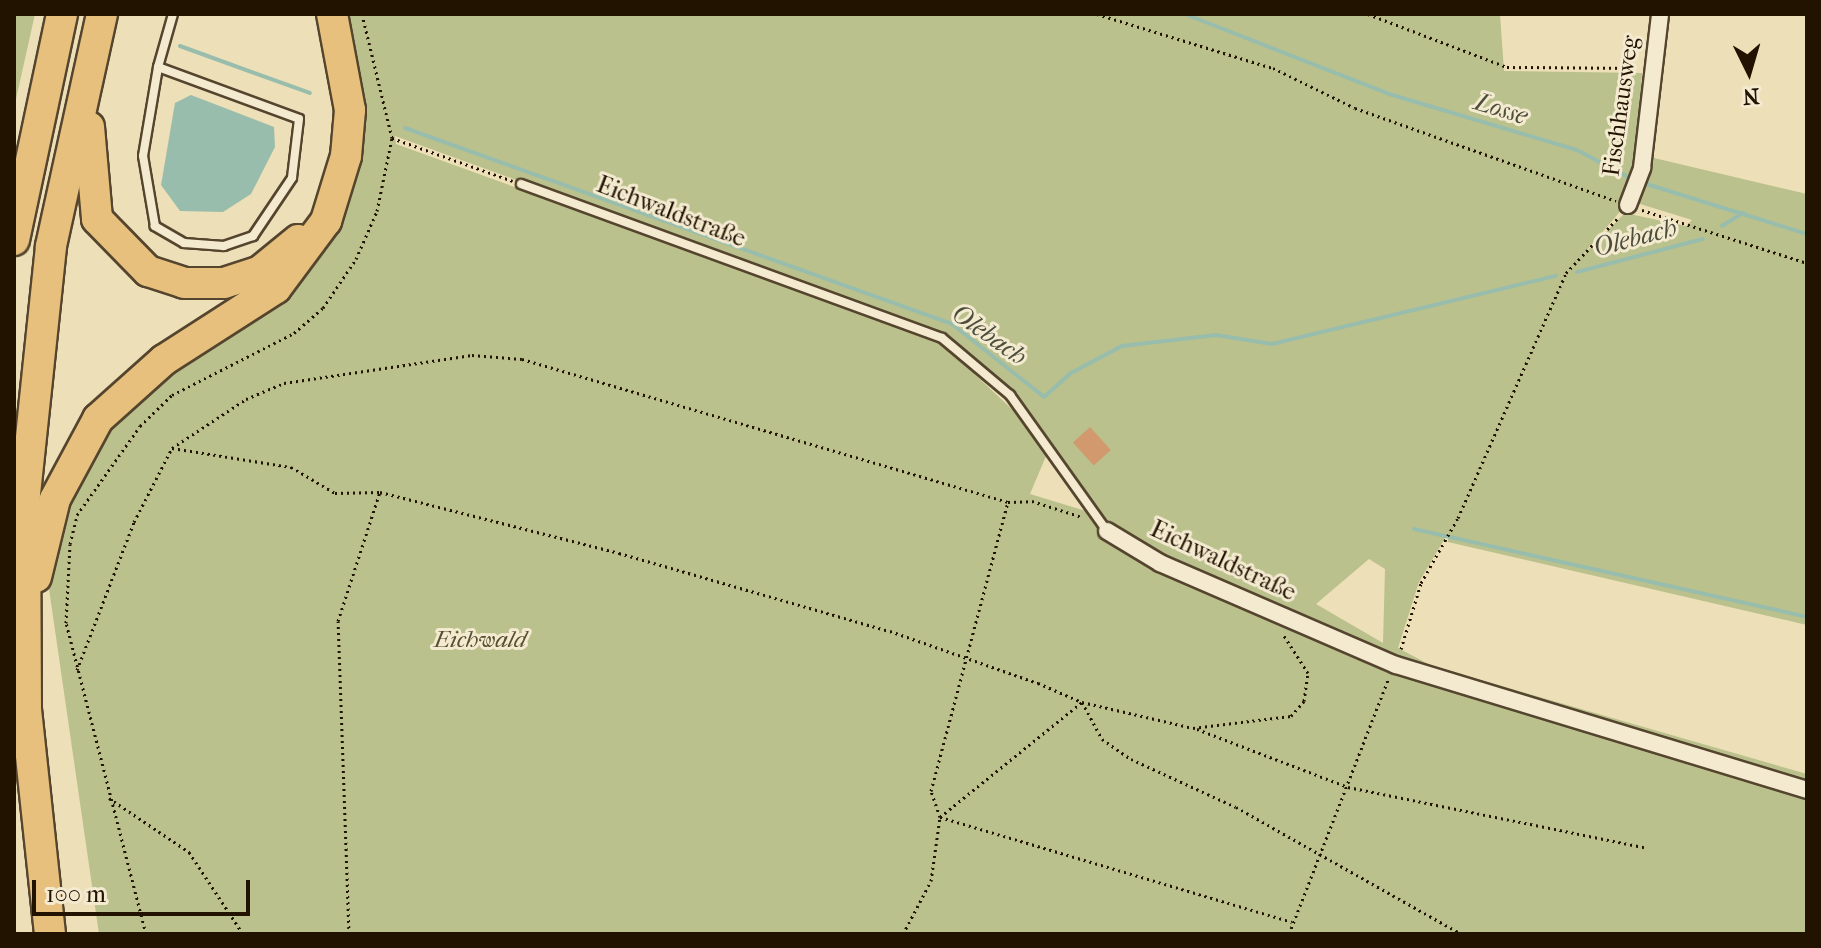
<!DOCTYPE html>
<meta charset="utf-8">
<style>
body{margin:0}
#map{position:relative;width:1821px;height:948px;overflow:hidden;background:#eddfb7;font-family:"IM FELL French Canon",serif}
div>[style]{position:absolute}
.green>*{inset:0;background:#bac18d}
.water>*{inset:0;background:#99bdac}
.stream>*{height:4px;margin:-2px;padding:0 2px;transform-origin:2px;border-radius:2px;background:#99bdac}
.building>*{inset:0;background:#d1996d;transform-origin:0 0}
.path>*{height:3px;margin-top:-1.5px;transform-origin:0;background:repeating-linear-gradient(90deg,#221200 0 2px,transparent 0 6px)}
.roads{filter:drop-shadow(2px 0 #55452e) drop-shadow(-2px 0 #55452e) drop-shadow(0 2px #55452e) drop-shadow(0 -2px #55452e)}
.lane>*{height:8px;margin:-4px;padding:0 4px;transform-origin:4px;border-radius:4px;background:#f3ead0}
.street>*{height:16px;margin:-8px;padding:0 8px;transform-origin:8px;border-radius:8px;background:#f3ead0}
.highway>*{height:30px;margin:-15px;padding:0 15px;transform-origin:15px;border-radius:15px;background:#e6c07c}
span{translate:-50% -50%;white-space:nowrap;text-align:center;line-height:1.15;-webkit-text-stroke:6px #f3ead0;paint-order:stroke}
.street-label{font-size:24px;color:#221200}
.park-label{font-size:24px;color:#574f31;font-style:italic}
.water-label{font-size:26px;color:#4c4e3c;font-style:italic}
.frame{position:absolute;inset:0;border:16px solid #221200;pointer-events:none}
.north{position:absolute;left:1709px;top:32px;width:80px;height:80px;-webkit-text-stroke:6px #f3ead0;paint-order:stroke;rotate:175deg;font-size:22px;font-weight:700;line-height:32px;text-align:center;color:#221200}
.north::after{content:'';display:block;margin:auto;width:28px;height:36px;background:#221200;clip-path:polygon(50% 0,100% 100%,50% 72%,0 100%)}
.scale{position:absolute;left:32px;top:880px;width:218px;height:36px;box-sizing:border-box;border:4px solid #221200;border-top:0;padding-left:10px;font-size:24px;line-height:28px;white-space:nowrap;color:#221200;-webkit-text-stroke:6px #f3ead0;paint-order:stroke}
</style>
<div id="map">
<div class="green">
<div style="clip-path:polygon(14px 14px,35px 14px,14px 108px)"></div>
<div style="clip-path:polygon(evenodd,336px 14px,1500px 14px,1504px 71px,1642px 73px,1637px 154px,1807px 194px,1807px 625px,1448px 542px,1448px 533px,1419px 582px,1398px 648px,1432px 666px,1807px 774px,1807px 934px,99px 934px,47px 575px,82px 458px,147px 383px,345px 193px,336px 14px,395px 136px,944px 335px,1012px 393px,1099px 515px,1030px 494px,1046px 456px,1031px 427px,939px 341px,396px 144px,395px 136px,336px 14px,1637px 203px,1692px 220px,1686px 226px,1625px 213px,1580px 258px,1624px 207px,1637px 203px,336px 14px,1369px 559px,1385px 569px,1383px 643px,1316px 604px,1369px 559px)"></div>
</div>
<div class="water">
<div style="clip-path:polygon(191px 95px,274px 127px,275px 147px,251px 194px,223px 212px,180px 211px,161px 185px,175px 103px)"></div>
</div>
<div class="stream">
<div style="left:1185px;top:14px;width:219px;rotate:21.4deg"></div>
<div style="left:1389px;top:94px;width:196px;rotate:16.6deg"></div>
<div style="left:1577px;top:150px;width:62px;rotate:27.8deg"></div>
<div style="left:180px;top:46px;width:138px;rotate:19.9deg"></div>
<div style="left:405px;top:128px;width:581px;rotate:19.71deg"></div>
<div style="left:952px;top:324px;width:117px;rotate:38.4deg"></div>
<div style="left:1044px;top:397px;width:36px;rotate:-42deg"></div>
<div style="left:1071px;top:373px;width:58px;rotate:-27.9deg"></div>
<div style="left:1122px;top:346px;width:95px;rotate:-6.7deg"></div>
<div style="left:1216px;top:335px;width:57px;rotate:9.1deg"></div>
<div style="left:1272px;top:344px;width:292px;rotate:-13.5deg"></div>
<div style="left:1640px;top:182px;width:175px;rotate:17.3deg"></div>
<div style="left:1722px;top:226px;width:25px;rotate:-32deg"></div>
<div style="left:1577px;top:272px;width:130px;rotate:-14.7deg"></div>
<div style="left:1414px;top:529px;width:403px;rotate:12.6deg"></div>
</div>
<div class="building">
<div style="left:1090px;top:427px;width:31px;height:23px;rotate:48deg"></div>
</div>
<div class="path">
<div style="left:1097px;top:14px;width:184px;rotate:17.1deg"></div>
<div style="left:1273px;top:68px;width:91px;rotate:26deg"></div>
<div style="left:1355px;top:108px;width:277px;rotate:19.6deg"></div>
<div style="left:1368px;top:14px;width:149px;rotate:20.9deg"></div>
<div style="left:1507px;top:67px;width:131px;rotate:0.4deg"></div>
<div style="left:392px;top:138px;width:128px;rotate:19.6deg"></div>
<div style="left:1642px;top:210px;width:173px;rotate:17.8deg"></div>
<div style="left:172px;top:448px;width:121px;rotate:9.1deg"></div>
<div style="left:291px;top:467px;width:51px;rotate:30.6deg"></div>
<div style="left:335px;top:493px;width:45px;rotate:-1.3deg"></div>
<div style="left:380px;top:492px;width:247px;rotate:14.3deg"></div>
<div style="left:619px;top:553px;width:282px;rotate:16.1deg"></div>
<div style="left:890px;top:631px;width:157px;rotate:19.4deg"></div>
<div style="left:1038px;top:683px;width:48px;rotate:23.4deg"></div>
<div style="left:1082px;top:702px;width:42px;rotate:61.6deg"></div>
<div style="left:1102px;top:739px;width:35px;rotate:35deg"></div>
<div style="left:1131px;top:759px;width:115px;rotate:24.6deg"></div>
<div style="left:1236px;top:807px;width:258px;rotate:29.4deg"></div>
<div style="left:1401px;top:649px;width:69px;rotate:-73.1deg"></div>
<div style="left:1421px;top:583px;width:75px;rotate:-60.4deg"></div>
<div style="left:1458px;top:518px;width:268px;rotate:-66.2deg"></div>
<div style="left:1566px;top:273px;width:77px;rotate:-46.6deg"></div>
<div style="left:77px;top:670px;width:159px;rotate:-68.9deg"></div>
<div style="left:134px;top:522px;width:83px;rotate:-62.8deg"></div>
<div style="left:172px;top:448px;width:89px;rotate:-33.5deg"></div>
<div style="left:246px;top:399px;width:41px;rotate:-22.8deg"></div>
<div style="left:284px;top:383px;width:190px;rotate:-8.5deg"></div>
<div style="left:472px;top:355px;width:50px;rotate:4.6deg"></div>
<div style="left:522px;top:359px;width:507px;rotate:16.4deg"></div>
<div style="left:1008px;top:502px;width:24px;rotate:-2deg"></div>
<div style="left:1032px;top:501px;width:52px;rotate:17.7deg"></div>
<div style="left:1197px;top:729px;width:162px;rotate:21deg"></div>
<div style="left:1348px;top:787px;width:302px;rotate:11.5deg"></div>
<div style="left:109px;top:798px;width:97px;rotate:34deg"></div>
<div style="left:189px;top:852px;width:98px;rotate:56.6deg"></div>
<div style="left:940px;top:817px;width:183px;rotate:-39deg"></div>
<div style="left:1082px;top:702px;width:114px;rotate:13.2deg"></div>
<div style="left:1193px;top:728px;width:99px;rotate:-7deg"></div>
<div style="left:1291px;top:716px;width:20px;rotate:-49deg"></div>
<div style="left:1304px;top:701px;width:28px;rotate:-82deg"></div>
<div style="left:1308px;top:673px;width:46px;rotate:-122.7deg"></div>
<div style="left:940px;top:817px;width:367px;rotate:16.6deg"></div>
<div style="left:146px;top:934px;width:321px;rotate:-104.4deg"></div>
<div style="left:66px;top:623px;width:79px;rotate:-87.1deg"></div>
<div style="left:70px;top:544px;width:30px;rotate:-76deg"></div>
<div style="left:77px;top:515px;width:109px;rotate:-54.7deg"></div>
<div style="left:140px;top:426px;width:45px;rotate:-44.1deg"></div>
<div style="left:172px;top:395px;width:137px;rotate:-26.9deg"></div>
<div style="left:294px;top:333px;width:38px;rotate:-41deg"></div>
<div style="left:323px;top:308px;width:59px;rotate:-56deg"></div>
<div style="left:356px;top:259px;width:52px;rotate:-66.4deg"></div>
<div style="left:377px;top:211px;width:75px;rotate:-78.4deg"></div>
<div style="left:392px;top:138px;width:128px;rotate:-103.6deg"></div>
<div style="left:349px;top:934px;width:313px;rotate:-92deg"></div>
<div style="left:338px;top:621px;width:136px;rotate:-72deg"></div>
<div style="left:903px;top:934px;width:60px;rotate:-62.2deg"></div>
<div style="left:931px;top:881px;width:65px;rotate:-82deg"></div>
<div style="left:940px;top:817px;width:28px;rotate:-109deg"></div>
<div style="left:931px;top:791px;width:299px;rotate:-75.1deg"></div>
<div style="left:1289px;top:934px;width:275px;rotate:-68.7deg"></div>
</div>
<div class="roads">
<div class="lane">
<div style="left:158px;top:67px;width:150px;rotate:20.2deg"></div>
<div style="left:299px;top:119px;width:59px;rotate:96.8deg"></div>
<div style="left:292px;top:178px;width:70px;rotate:123.9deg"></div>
<div style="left:253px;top:236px;width:31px;rotate:161deg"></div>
<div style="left:224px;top:246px;width:40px;rotate:-175.7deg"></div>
<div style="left:184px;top:243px;width:34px;rotate:-150deg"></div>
<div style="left:155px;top:226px;width:71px;rotate:-99.7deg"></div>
<div style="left:143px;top:156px;width:90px;rotate:-80.4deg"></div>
<div style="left:158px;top:67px;width:55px;rotate:-74.2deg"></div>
<div style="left:521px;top:184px;width:448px;rotate:20.1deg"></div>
<div style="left:942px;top:338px;width:89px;rotate:40deg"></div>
<div style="left:1010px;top:395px;width:167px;rotate:54.5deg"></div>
</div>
<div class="street">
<div style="left:1628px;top:205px;width:40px;rotate:-69deg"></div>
<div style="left:1642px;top:168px;width:155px;rotate:-83.3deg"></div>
<div style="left:1107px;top:531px;width:62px;rotate:31.1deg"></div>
<div style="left:1160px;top:563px;width:257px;rotate:23.4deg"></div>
<div style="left:1396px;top:665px;width:430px;rotate:16.9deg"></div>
</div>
<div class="highway">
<div style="left:89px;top:127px;width:92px;rotate:85deg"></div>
<div style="left:97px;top:219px;width:73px;rotate:45.6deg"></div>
<div style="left:148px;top:271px;width:38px;rotate:18deg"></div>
<div style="left:184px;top:283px;width:40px"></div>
<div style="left:224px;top:283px;width:38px;rotate:-18deg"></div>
<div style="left:260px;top:271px;width:49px;rotate:-39.2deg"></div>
<div style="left:14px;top:240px;width:231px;rotate:-78deg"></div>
<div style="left:36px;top:577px;width:80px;rotate:-76.3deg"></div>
<div style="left:55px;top:499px;width:91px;rotate:-61.7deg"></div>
<div style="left:98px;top:419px;width:89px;rotate:-41.8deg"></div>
<div style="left:164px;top:360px;width:133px;rotate:-32.7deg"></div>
<div style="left:276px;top:288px;width:84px;rotate:-53.3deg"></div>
<div style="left:326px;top:221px;width:68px;rotate:-72.9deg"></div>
<div style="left:346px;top:156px;width:46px;rotate:-85deg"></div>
<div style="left:350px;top:110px;width:98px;rotate:-100.6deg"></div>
<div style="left:50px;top:934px;width:227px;rotate:-96.1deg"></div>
<div style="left:26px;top:708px;width:214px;rotate:-90.3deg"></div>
<div style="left:25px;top:494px;width:249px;rotate:-84deg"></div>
<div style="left:51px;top:246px;width:238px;rotate:-77.6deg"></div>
</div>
</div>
<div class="street-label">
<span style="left:1621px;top:106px;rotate:-82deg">Fischhausweg</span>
<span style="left:671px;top:212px;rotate:21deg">Eichwaldstraße</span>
<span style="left:1223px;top:561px;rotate:25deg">Eichwaldstraße</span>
</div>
<div class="park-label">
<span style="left:480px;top:640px">Eichwald</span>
</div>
<div class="water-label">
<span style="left:1501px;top:109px;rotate:17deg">Losse</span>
<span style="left:1635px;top:238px;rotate:-15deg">Olebach</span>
<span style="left:989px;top:335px;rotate:35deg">Olebach</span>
</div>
<div class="frame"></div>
<div class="north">N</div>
<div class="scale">100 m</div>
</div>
